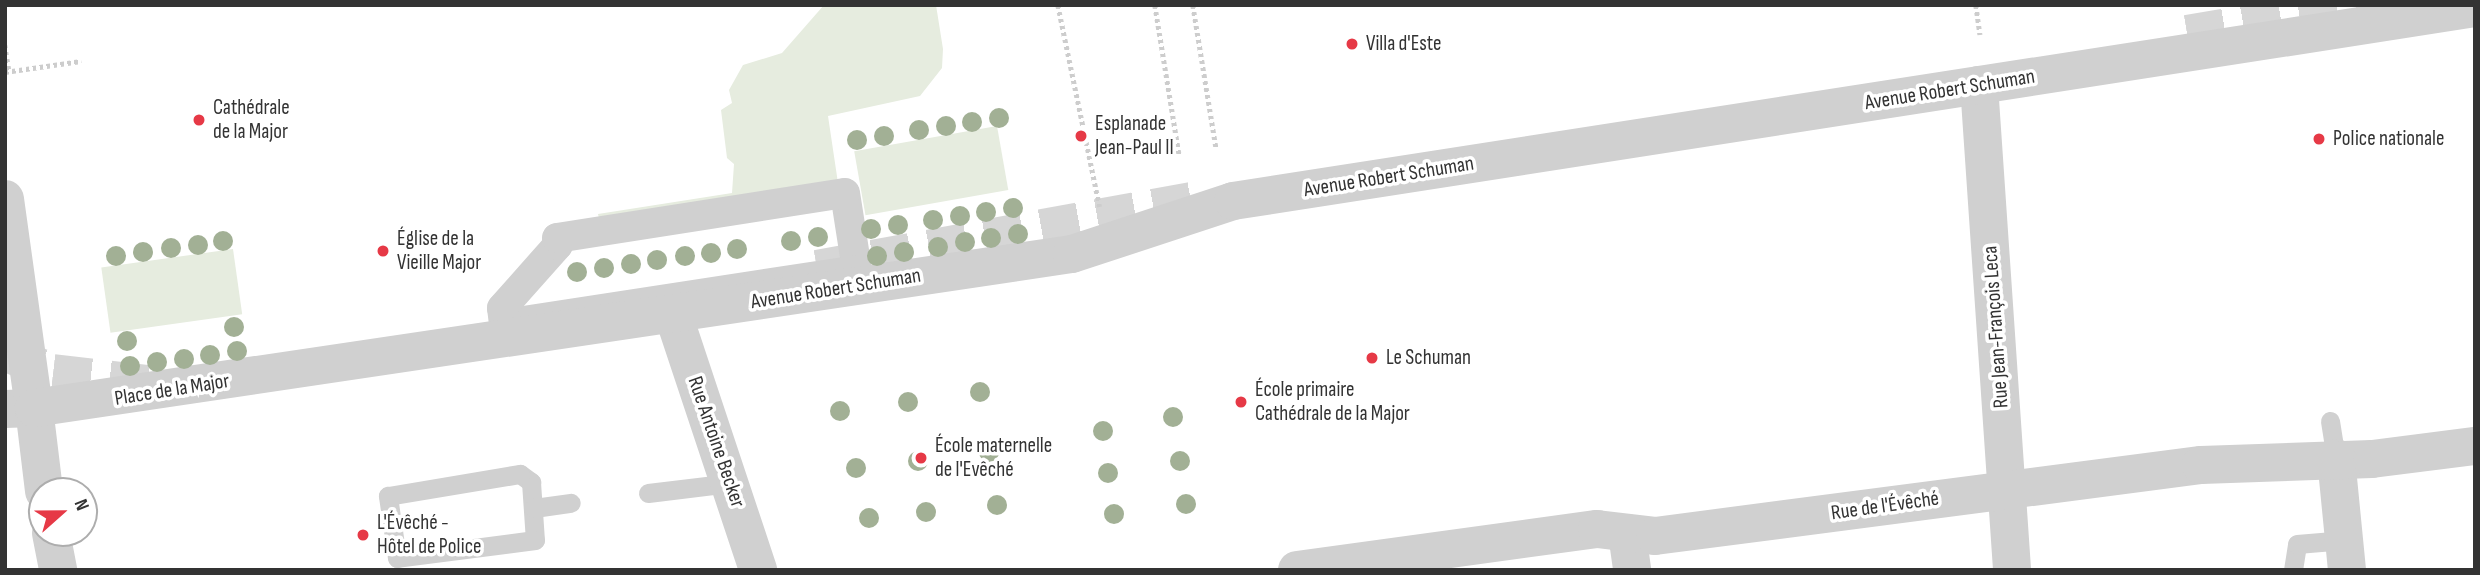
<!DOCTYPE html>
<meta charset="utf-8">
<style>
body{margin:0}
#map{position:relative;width:2480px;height:575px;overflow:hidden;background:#fff;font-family:"Sofia Sans Condensed",sans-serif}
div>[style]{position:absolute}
.green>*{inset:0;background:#e6ecdf;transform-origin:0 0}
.trunk-tunnel>*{height:38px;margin-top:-19px;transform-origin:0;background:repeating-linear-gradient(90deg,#d6d6d6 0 38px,transparent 0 57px)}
.path>*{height:4.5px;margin-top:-2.25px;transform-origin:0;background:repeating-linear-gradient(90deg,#cdcdcd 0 3.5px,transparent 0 7px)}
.service>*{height:19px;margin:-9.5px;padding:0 9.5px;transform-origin:9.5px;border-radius:9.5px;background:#d0d0d0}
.pedestrian>*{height:30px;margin:-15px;padding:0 15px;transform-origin:15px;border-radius:15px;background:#d0d0d0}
.minor>*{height:38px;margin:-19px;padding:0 19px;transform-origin:19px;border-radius:19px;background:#d0d0d0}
.tertiary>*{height:38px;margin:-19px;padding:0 19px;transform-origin:19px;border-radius:19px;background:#d0d0d0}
.trees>*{width:20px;height:20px;margin:-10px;border-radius:50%;background:#a2b095}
.dots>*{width:19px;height:19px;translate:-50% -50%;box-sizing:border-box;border:4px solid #fff;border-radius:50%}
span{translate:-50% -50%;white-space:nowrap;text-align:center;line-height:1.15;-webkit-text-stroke:7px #fff;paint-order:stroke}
.poi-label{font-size:21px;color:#333}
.left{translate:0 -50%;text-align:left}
.street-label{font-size:21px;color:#333}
.frame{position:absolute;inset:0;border:7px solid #333;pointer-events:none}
.north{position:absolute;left:28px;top:477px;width:70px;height:70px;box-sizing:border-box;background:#fff;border:2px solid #adadad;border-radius:50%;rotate:69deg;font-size:19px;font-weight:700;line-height:28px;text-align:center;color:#333}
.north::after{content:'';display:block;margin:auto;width:24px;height:32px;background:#e63946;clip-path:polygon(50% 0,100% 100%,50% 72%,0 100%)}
</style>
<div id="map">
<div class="green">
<div style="clip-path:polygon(824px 5px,936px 5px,943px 49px,942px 68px,920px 96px,828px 116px,838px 183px,600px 223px,598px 214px,732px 193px,734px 164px,727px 158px,721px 110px,732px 103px,729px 90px,743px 65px,782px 53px)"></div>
<div style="left:997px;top:126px;width:65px;height:145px;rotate:80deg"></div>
<div style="left:233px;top:249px;width:66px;height:133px;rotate:82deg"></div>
</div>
<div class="trunk-tunnel">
<div style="left:2187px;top:34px;width:173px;rotate:-9.6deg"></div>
<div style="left:817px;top:269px;width:391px;rotate:-10.3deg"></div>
<div style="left:5px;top:352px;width:52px;rotate:23.6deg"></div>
<div style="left:53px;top:373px;width:96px;rotate:6.6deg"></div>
</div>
<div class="path">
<div style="left:1058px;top:5px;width:206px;rotate:78.3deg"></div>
<div style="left:1155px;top:5px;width:151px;rotate:80.8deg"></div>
<div style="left:1193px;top:5px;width:144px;rotate:80.8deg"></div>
<div style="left:1976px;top:5px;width:30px;rotate:82deg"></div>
<div style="left:5px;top:45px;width:26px;rotate:81deg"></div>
<div style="left:5px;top:72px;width:77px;rotate:-8.2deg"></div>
</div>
<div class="service">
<div style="left:2330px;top:421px;width:37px;rotate:81deg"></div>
<div style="left:520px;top:474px;width:14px;rotate:36deg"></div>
<div style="left:531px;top:482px;width:58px;rotate:86.1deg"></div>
<div style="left:535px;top:540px;width:139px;rotate:172.6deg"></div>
<div style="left:397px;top:558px;width:63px;rotate:-98.3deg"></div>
<div style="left:388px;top:496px;width:134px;rotate:-9.5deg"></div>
<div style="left:648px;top:493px;width:84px;rotate:-6.9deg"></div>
<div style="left:534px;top:508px;width:37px;rotate:-8deg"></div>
<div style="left:2293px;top:570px;width:26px;rotate:-81deg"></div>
<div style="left:2297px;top:544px;width:48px;rotate:-4.8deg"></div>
</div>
<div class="pedestrian">
<div style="left:845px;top:193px;width:78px;rotate:81.1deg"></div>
<div style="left:857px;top:270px;width:357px;rotate:171.3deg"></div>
<div style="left:504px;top:324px;width:16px;rotate:-97deg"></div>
<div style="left:502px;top:308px;width:84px;rotate:-48.4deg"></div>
<div style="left:558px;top:245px;width:7px;rotate:-98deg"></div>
<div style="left:557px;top:238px;width:291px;rotate:-8.9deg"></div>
</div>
<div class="minor">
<div style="left:1979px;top:85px;width:486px;rotate:86.1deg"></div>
<div style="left:673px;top:314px;width:270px;rotate:71.6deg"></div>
<div style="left:5px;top:409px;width:29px;rotate:-2deg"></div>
<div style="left:34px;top:408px;width:84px;rotate:83.1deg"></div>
<div style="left:2336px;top:458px;width:113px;rotate:84.4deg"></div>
<div style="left:51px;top:533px;width:38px;rotate:79deg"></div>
<div style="left:1627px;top:533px;width:37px;rotate:82deg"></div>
<div style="left:1297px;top:570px;width:303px;rotate:-7.8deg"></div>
<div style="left:1597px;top:529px;width:58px;rotate:6.9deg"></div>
<div style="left:1655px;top:536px;width:551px;rotate:-7.41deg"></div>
<div style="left:2201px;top:465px;width:171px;rotate:-2deg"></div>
<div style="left:2372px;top:459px;width:104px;rotate:-7.2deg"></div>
</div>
<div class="tertiary">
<div style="left:5px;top:199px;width:211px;rotate:82.1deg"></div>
<div style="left:34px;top:408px;width:1049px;rotate:-8.44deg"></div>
<div style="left:1072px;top:254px;width:169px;rotate:-18.2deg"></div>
<div style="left:1233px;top:201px;width:1257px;rotate:-8.83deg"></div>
</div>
<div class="trees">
<div style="left:999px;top:118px"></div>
<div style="left:972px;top:122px"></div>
<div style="left:946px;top:126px"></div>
<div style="left:919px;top:130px"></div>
<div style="left:884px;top:136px"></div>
<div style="left:857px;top:140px"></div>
<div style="left:1013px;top:208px"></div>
<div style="left:986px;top:212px"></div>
<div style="left:960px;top:216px"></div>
<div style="left:933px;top:220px"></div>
<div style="left:898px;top:225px"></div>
<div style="left:871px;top:229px"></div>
<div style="left:1018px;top:234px"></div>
<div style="left:818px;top:237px"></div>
<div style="left:991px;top:238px"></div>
<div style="left:223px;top:241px"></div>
<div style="left:791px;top:241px"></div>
<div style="left:965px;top:242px"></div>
<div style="left:198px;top:245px"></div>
<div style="left:938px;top:247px"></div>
<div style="left:171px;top:248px"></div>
<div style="left:737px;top:249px"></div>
<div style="left:143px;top:252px"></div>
<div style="left:904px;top:252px"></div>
<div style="left:711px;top:253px"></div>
<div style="left:116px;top:256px"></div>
<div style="left:685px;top:256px"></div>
<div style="left:877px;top:256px"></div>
<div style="left:657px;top:260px"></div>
<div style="left:631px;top:264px"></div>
<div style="left:604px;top:268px"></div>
<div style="left:577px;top:272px"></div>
<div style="left:234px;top:327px"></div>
<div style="left:127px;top:341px"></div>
<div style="left:237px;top:351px"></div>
<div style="left:210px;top:355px"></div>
<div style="left:184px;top:359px"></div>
<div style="left:157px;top:362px"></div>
<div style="left:130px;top:366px"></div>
<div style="left:980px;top:392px"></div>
<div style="left:908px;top:402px"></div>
<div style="left:840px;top:411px"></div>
<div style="left:1173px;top:417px"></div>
<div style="left:1103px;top:431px"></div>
<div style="left:989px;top:452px"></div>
<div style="left:918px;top:461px"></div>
<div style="left:1180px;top:461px"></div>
<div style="left:856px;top:468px"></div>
<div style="left:1108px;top:473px"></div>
<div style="left:1186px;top:504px"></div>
<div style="left:997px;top:505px"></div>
<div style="left:926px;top:512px"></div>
<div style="left:1114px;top:514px"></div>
<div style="left:869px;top:518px"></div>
</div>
<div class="dots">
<div style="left:1352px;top:44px;background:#e63946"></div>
<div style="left:199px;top:120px;background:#e63946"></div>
<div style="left:1081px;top:136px;background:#e63946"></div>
<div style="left:2319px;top:139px;background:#e63946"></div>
<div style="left:383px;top:251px;background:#e63946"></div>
<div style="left:1372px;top:358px;background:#e63946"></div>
<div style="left:1241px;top:402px;background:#e63946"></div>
<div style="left:921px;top:458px;background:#e63946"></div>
<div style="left:363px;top:535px;background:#e63946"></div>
</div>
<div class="poi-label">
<span class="left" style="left:1366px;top:44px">Villa d'Este</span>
<span class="left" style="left:213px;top:120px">Cathédrale<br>de la Major</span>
<span class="left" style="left:1095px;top:136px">Esplanade<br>Jean-Paul II</span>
<span class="left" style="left:2333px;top:139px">Police nationale</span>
<span class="left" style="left:397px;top:251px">Église de la<br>Vieille Major</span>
<span class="left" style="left:1386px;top:358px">Le Schuman</span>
<span class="left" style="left:1255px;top:402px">École primaire<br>Cathédrale de la Major</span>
<span class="left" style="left:935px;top:458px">École maternelle<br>de l'Evêché</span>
<span class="left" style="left:377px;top:535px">L'Évêché -<br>Hôtel de Police</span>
</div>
<div class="street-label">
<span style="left:1950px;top:90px;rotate:-9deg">Avenue Robert Schuman</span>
<span style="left:1389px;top:177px;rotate:-9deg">Avenue Robert Schuman</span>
<span style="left:836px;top:289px;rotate:-9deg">Avenue Robert Schuman</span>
<span style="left:1996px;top:327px;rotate:-94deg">Rue Jean-François Leca</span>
<span style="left:172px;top:390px;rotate:-9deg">Place de la Major</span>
<span style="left:716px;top:442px;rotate:71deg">Rue Antoine Becker</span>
<span style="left:1885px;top:506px;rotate:-8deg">Rue de l'Évêché</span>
</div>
<div class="frame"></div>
<div class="north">N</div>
</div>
